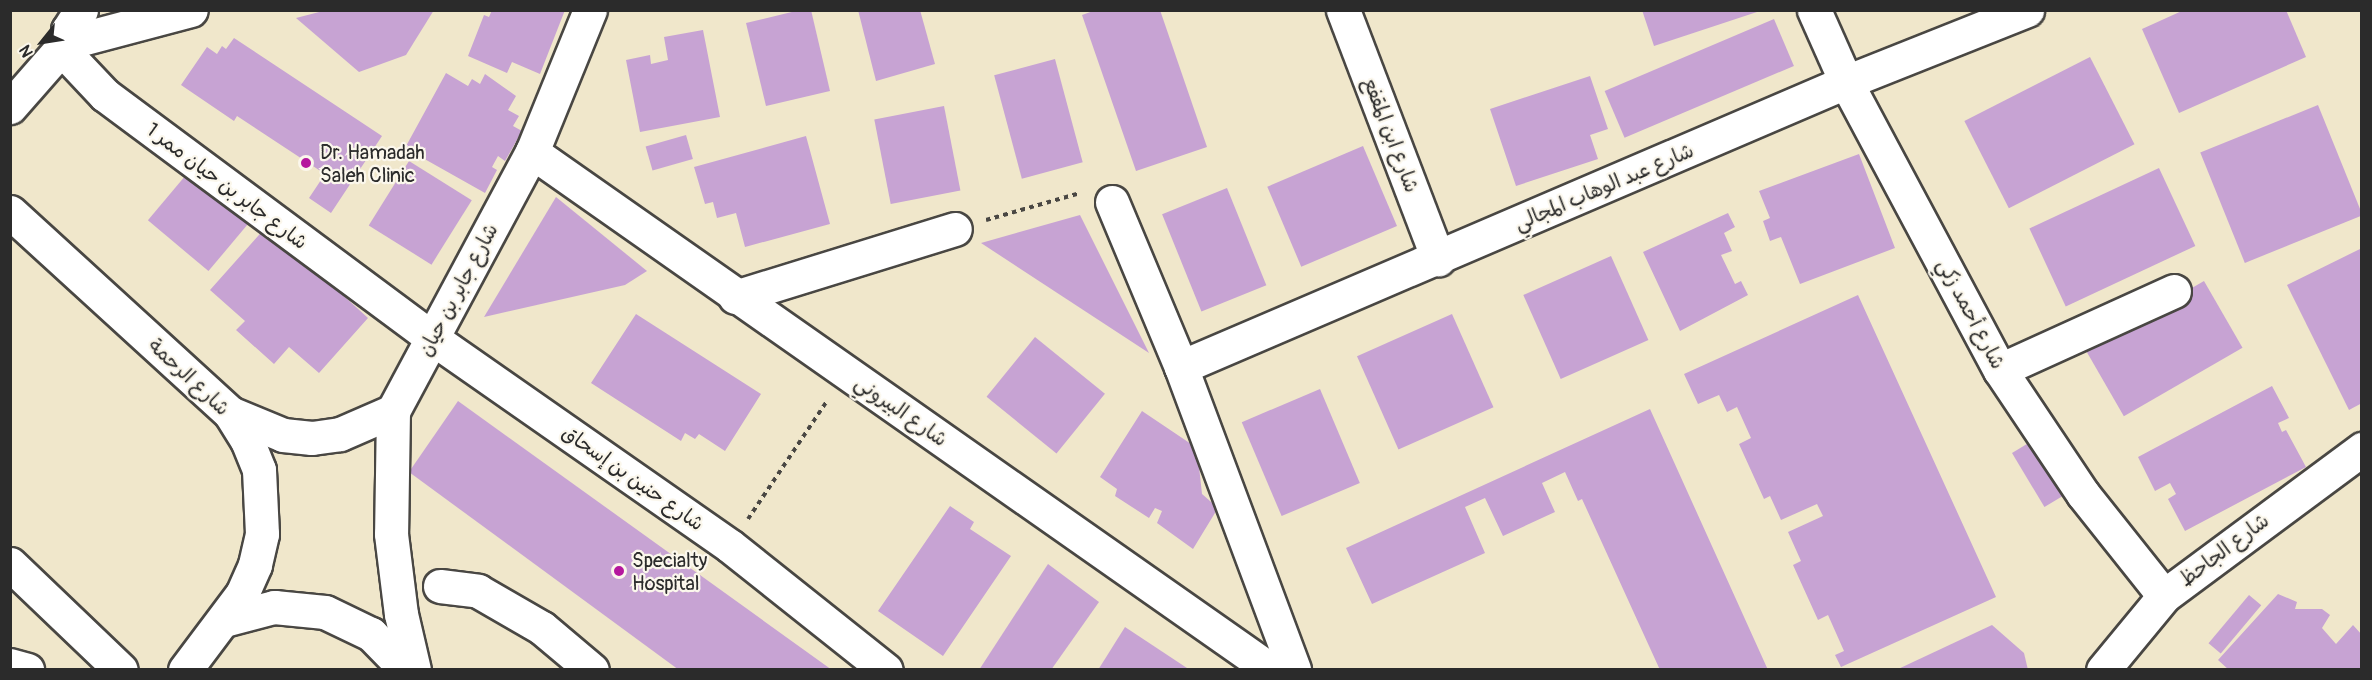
<!DOCTYPE html>
<meta charset="utf-8">
<style>
body{margin:0}
#map{position:relative;width:2372px;height:680px;overflow:hidden;background:#f0e7cb;font-family:Pangolin,"Playpen Sans Arabic",sans-serif}
div>[style]{position:absolute}
.building>*{inset:0;background:#c7a3d3;transform-origin:0 0}
.path>*{height:4px;margin-top:-2px;transform-origin:0;background:repeating-linear-gradient(90deg,#494743 0 4.5px,transparent 0 9px)}
.roads{filter:drop-shadow(2px 0 #494743) drop-shadow(-2px 0 #494743) drop-shadow(0 2px #494743) drop-shadow(0 -2px #494743)}
.minor>*{height:33px;margin:-16.5px;padding:0 16.5px;transform-origin:16.5px;border-radius:16.5px;background:#fff}
.dots>*{width:16px;height:16px;translate:-50% -50%;box-sizing:border-box;border:3px solid #fbf7ec;border-radius:50%}
span{translate:-50% -50%;white-space:nowrap;text-align:center;line-height:1.15;-webkit-text-stroke:4.5px #fbf7ec;paint-order:stroke}
.street-label{font-size:20px;color:#2b2b2b}
.poi-label{font-size:20px;color:#2b2b2b}
.left{translate:0 -50%;text-align:left}
.frame{position:absolute;inset:0;border:12px solid #2b2b2b;pointer-events:none}
.north{position:absolute;left:12px;top:12px;width:60px;height:60px;-webkit-text-stroke:4px #fbf7ec;paint-order:stroke;rotate:240deg;font-size:16px;font-weight:700;line-height:24px;text-align:center;color:#2b2b2b}
.north::after{content:'';display:block;margin:auto;width:21px;height:27px;background:#2b2b2b;clip-path:polygon(50% 0,100% 100%,50% 72%,0 100%)}
</style>
<div id="map">
<div class="building">
<div style="clip-path:polygon(327px 10px,434px 10px,406px 55px,359px 72px,296px 18px)"></div>
<div style="clip-path:polygon(492px 10px,565px 10px,540px 74px,512px 62px,507px 73px,468px 56px,484px 15px,489px 17px)"></div>
<div style="clip-path:polygon(800px 10px,811px 10px,830px 91px,766px 106px,746px 23px)"></div>
<div style="clip-path:polygon(858px 10px,920px 10px,935px 64px,876px 81px)"></div>
<div style="clip-path:polygon(1096px 10px,1160px 10px,1207px 147px,1136px 171px,1082px 15px)"></div>
<div style="clip-path:polygon(1642px 10px,1760px 10px,1760px 11px,1654px 46px)"></div>
<div style="clip-path:polygon(2184px 10px,2286px 10px,2306px 57px,2179px 113px,2142px 29px)"></div>
<div style="left:1774px;top:19px;width:51px;height:184px;rotate:67deg"></div>
<div style="clip-path:polygon(703px 30px,720px 117px,640px 132px,626px 60px,650px 55px,651px 64px,668px 60px,664px 37px)"></div>
<div style="clip-path:polygon(234px 38px,382px 136px,331px 213px,309px 198px,325px 174px,237px 116px,234px 121px,181px 85px,207px 47px,217px 54px,222px 46px,226px 49px)"></div>
<div style="left:2090px;top:57px;width:98px;height:141px;rotate:63deg"></div>
<div style="left:1055px;top:59px;width:107px;height:63px;rotate:75deg"></div>
<div style="clip-path:polygon(446px 73px,468px 86px,472px 79px,480px 84px,485px 74px,516px 96px,508px 110px,519px 116px,513px 126px,522px 131px,505px 161px,498px 156px,492px 167px,497px 170px,485px 193px,405px 148px)"></div>
<div style="clip-path:polygon(1590px 76px,1608px 129px,1590px 135px,1598px 159px,1516px 186px,1490px 109px)"></div>
<div style="left:2318px;top:105px;width:119px;height:127px;rotate:68deg"></div>
<div style="left:944px;top:106px;width:86px;height:71px;rotate:79deg"></div>
<div style="left:686px;top:135px;width:25px;height:42px;rotate:74deg"></div>
<div style="clip-path:polygon(806px 136px,830px 224px,745px 247px,736px 213px,717px 218px,713px 202px,705px 204px,694px 167px)"></div>
<div style="left:1363px;top:146px;width:87px;height:104px;rotate:67deg"></div>
<div style="clip-path:polygon(1859px 154px,1895px 248px,1800px 284px,1781px 237px,1770px 241px,1763px 221px,1770px 218px,1759px 191px)"></div>
<div style="left:409px;top:161px;width:74px;height:76px;rotate:32deg"></div>
<div style="left:2159px;top:168px;width:86px;height:143px;rotate:65deg"></div>
<div style="left:191px;top:169px;width:79px;height:67px;rotate:40deg"></div>
<div style="left:1227px;top:188px;width:105px;height:70px;rotate:68deg"></div>
<div style="clip-path:polygon(556px 197px,647px 271px,625px 285px,484px 317px)"></div>
<div style="clip-path:polygon(1728px 213px,1735px 227px,1724px 233px,1732px 251px,1721px 255px,1735px 284px,1741px 281px,1748px 295px,1680px 331px,1643px 252px)"></div>
<div style="clip-path:polygon(1080px 215px,1149px 353px,981px 243px)"></div>
<div style="clip-path:polygon(267px 226px,368px 318px,319px 373px,289px 347px,274px 364px,236px 330px,245px 321px,210px 290px)"></div>
<div style="clip-path:polygon(2362px 248px,2362px 403px,2349px 410px,2287px 285px)"></div>
<div style="left:1611px;top:256px;width:92px;height:96px;rotate:66deg"></div>
<div style="left:2204px;top:281px;width:77px;height:137px;rotate:60deg"></div>
<div style="clip-path:polygon(1858px 295px,1996px 597px,1841px 667px,1835px 655px,1844px 651px,1828px 615px,1818px 620px,1793px 565px,1801px 561px,1788px 532px,1823px 516px,1817px 504px,1781px 520px,1770px 496px,1764px 499px,1739px 444px,1751px 438px,1737px 407px,1727px 412px,1719px 395px,1698px 404px,1684px 374px)"></div>
<div style="clip-path:polygon(636px 314px,761px 394px,725px 451px,699px 434px,695px 439px,685px 433px,681px 441px,591px 383px)"></div>
<div style="left:1452px;top:314px;width:102px;height:104px;rotate:66deg"></div>
<div style="left:1035px;top:337px;width:90px;height:77px;rotate:39deg"></div>
<div style="clip-path:polygon(2272px 386px,2289px 418px,2278px 423px,2282px 432px,2286px 430px,2306px 467px,2185px 531px,2168px 499px,2176px 494px,2170px 483px,2155px 491px,2138px 457px)"></div>
<div style="left:1320px;top:389px;width:102px;height:85px;rotate:67deg"></div>
<div style="clip-path:polygon(458px 401px,832px 670px,679px 670px,409px 472px)"></div>
<div style="clip-path:polygon(1650px 409px,1768px 670px,1660px 670px,1582px 499px,1578px 501px,1565px 472px,1542px 483px,1555px 512px,1503px 536px,1485px 498px,1465px 507px,1485px 553px,1372px 604px,1346px 548px)"></div>
<div style="clip-path:polygon(1142px 411px,1197px 448px,1202px 494px,1218px 508px,1193px 549px,1157px 523px,1162px 511px,1155px 508px,1149px 518px,1115px 496px,1117px 489px,1100px 477px)"></div>
<div style="left:2042px;top:435px;width:63px;height:35px;rotate:59deg"></div>
<div style="clip-path:polygon(950px 506px,974px 522px,970px 529px,1011px 556px,943px 656px,878px 611px)"></div>
<div style="clip-path:polygon(1048px 564px,1099px 602px,1051px 670px,979px 670px)"></div>
<div style="clip-path:polygon(2278px 594px,2297px 602px,2295px 609px,2322px 609px,2330px 615px,2322px 628px,2336px 644px,2353px 625px,2362px 635px,2362px 670px,2229px 670px,2218px 660px)"></div>
<div style="left:2249px;top:595px;width:16px;height:63px;rotate:40deg"></div>
<div style="clip-path:polygon(1992px 625px,2024px 653px,2028px 670px,1896px 670px)"></div>
<div style="clip-path:polygon(1125px 627px,1190px 670px,1098px 670px)"></div>
</div>
<div class="path">
<div style="left:986px;top:220px;width:98px;rotate:-16deg"></div>
<div style="left:748px;top:519px;width:142px;rotate:-56.2deg"></div>
</div>
<div class="roads">
<div class="minor">
<div style="left:81px;top:10px;width:24px;rotate:123deg"></div>
<div style="left:68px;top:30px;width:28px;rotate:86deg"></div>
<div style="left:70px;top:58px;width:51px;rotate:46.6deg"></div>
<div style="left:105px;top:95px;width:407px;rotate:36.6deg"></div>
<div style="left:432px;top:338px;width:363px;rotate:34.9deg"></div>
<div style="left:730px;top:546px;width:199px;rotate:38.5deg"></div>
<div style="left:1343px;top:10px;width:267px;rotate:69.1deg"></div>
<div style="left:1814px;top:10px;width:79px;rotate:66deg"></div>
<div style="left:1846px;top:82px;width:327px;rotate:61.9deg"></div>
<div style="left:2000px;top:370px;width:149px;rotate:56.2deg"></div>
<div style="left:2083px;top:494px;width:130px;rotate:51.5deg"></div>
<div style="left:66px;top:43px;width:129px;rotate:-14.8deg"></div>
<div style="left:10px;top:107px;width:85px;rotate:-48.8deg"></div>
<div style="left:532px;top:152px;width:902px;rotate:35.03deg"></div>
<div style="left:1112px;top:202px;width:179px;rotate:67.3deg"></div>
<div style="left:1181px;top:367px;width:323px;rotate:69.5deg"></div>
<div style="left:10px;top:212px;width:298px;rotate:42.4deg"></div>
<div style="left:230px;top:413px;width:32px;rotate:58deg"></div>
<div style="left:247px;top:440px;width:32px;rotate:68deg"></div>
<div style="left:259px;top:470px;width:64px;rotate:87.3deg"></div>
<div style="left:262px;top:534px;width:32px;rotate:103deg"></div>
<div style="left:255px;top:565px;width:32px;rotate:114deg"></div>
<div style="left:242px;top:594px;width:95px;rotate:126.9deg"></div>
<div style="left:735px;top:297px;width:230px;rotate:-17.2deg"></div>
<div style="left:1181px;top:367px;width:723px;rotate:-23.2deg"></div>
<div style="left:1846px;top:82px;width:195px;rotate:-21.7deg"></div>
<div style="left:2000px;top:370px;width:191px;rotate:-24.4deg"></div>
<div style="left:393px;top:411px;width:123px;rotate:90.9deg"></div>
<div style="left:391px;top:534px;width:81px;rotate:82.9deg"></div>
<div style="left:401px;top:614px;width:57px;rotate:76.9deg"></div>
<div style="left:230px;top:413px;width:57px;rotate:22.5deg"></div>
<div style="left:283px;top:435px;width:29px;rotate:6deg"></div>
<div style="left:312px;top:438px;width:28px;rotate:-8deg"></div>
<div style="left:340px;top:434px;width:58px;rotate:-23.5deg"></div>
<div style="left:393px;top:411px;width:294px;rotate:-61.8deg"></div>
<div style="left:532px;top:152px;width:153px;rotate:-67.8deg"></div>
<div style="left:10px;top:564px;width:153px;rotate:43.7deg"></div>
<div style="left:440px;top:586px;width:38px;rotate:7deg"></div>
<div style="left:478px;top:591px;width:74px;rotate:30deg"></div>
<div style="left:542px;top:628px;width:65px;rotate:40deg"></div>
<div style="left:224px;top:620px;width:52px;rotate:-14.6deg"></div>
<div style="left:274px;top:607px;width:51px;rotate:5.6deg"></div>
<div style="left:325px;top:612px;width:51px;rotate:25.6deg"></div>
<div style="left:371px;top:634px;width:50px;rotate:45.8deg"></div>
<div style="left:10px;top:665px;width:18px;rotate:16deg"></div>
<div style="left:2103px;top:670px;width:96px;rotate:-50.5deg"></div>
<div style="left:2164px;top:596px;width:247px;rotate:-36.6deg"></div>
</div>
</div>
<div class="dots">
<div style="left:306px;top:163px;background:#b5179e"></div>
<div style="left:619px;top:571px;background:#b5179e"></div>
</div>
<div class="street-label">
<span style="left:1391px;top:135px;rotate:69deg">شارع ابن المقفع</span>
<span style="left:227px;top:186px;rotate:37deg">شارع جابر بن حيان ممر 1</span>
<span style="left:1604px;top:187px;rotate:-23deg">شارع عبد الوهاب المجالي</span>
<span style="left:458px;top:290px;rotate:-62deg">شارع جابر بن حيان</span>
<span style="left:1971px;top:314px;rotate:62deg">شارع أحمد زكي</span>
<span style="left:189px;top:377px;rotate:43deg">شارع الرحمة</span>
<span style="left:901px;top:411px;rotate:35deg">شارع البيروني</span>
<span style="left:633px;top:478px;rotate:35deg">شارع حنين بن إسحاق</span>
<span style="left:2224px;top:550px;rotate:-37deg">شارع الجاحظ</span>
</div>
<div class="poi-label">
<span class="left" style="left:320px;top:164px">Dr. Hamadah<br>Saleh Clinic</span>
<span class="left" style="left:632px;top:572px">Specialty<br>Hospital</span>
</div>
<div class="frame"></div>
<div class="north">N</div>
</div>
